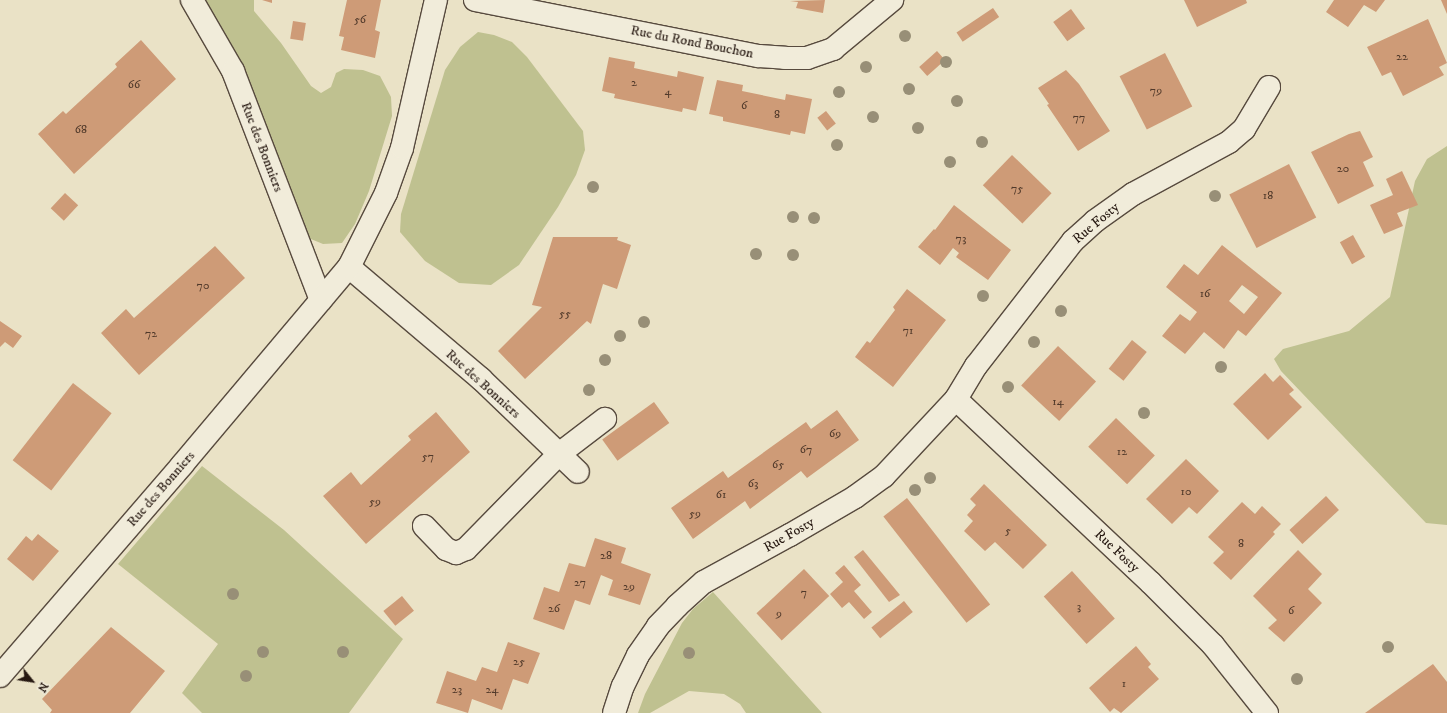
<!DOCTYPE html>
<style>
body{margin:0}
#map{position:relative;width:1447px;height:713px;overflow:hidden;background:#eae2c6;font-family:"IM FELL DW Pica",serif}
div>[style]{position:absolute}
.green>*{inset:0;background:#bfc190}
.building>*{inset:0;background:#ce9b77;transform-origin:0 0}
.roads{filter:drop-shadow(1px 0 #574a3e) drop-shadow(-1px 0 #574a3e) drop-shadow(0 1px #574a3e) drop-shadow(0 -1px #574a3e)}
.minor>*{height:22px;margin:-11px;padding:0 11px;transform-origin:11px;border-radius:11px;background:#f1ecda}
.trees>*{width:12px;height:12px;margin:-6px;border-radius:50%;background:#988f77}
span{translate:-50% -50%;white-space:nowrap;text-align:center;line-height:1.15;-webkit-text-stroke:3.5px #f1ecda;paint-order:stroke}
.number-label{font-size:12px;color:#50392a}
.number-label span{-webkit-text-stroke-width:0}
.street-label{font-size:14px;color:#261811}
.north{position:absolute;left:12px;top:661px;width:40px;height:40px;-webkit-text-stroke:3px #f1ecda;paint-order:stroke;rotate:120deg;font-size:11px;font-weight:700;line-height:16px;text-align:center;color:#261811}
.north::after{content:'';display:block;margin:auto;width:14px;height:18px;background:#261811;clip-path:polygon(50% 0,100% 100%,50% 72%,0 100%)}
</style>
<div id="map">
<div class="green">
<div style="clip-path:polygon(202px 0,254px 0,254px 11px,281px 43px,311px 86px,321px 93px,331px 87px,336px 73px,344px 69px,363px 70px,380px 76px,391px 97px,392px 116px,369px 191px,355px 224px,342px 243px,323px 244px,306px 237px)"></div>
<div style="clip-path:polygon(478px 32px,494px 35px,512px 42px,527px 57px,583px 131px,585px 150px,576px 175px,558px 207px,519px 265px,491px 285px,459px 283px,425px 261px,400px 232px,401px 214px,445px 70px,460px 47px)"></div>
<div style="clip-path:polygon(1447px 146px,1447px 525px,1426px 523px,1281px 371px,1274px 359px,1283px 349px,1349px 331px,1390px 297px,1415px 181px,1427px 159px)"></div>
<div style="clip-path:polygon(202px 466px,284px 530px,403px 639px,349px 713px,202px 713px,182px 693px,218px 644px,118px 564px)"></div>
<div style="clip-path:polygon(713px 592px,740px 622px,822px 713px,746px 713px,740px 704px,724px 694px,689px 691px,650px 713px,638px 713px,645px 694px,682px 623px,693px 609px)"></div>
</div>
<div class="building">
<div style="clip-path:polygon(262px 0,272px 0,272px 3px)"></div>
<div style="clip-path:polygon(347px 0,381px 0,375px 30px,380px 32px,375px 58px,341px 50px,344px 37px,339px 36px)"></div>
<div style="clip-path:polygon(825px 0,823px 13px,796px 8px,798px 2px,790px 1px)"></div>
<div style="clip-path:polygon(1184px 0,1246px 0,1247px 3px,1197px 27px)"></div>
<div style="clip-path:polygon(1334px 0,1385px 0,1376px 12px,1364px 5px,1348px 27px,1326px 12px)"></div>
<div style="clip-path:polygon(1441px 0,1447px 0,1447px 14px)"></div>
<div style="left:993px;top:8px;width:11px;height:44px;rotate:56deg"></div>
<div style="left:1071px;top:9px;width:24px;height:22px;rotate:54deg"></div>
<div style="clip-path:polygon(1428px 19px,1447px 63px,1439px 67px,1444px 75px,1403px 96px,1391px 72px,1382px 76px,1367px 47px)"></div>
<div style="left:293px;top:21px;width:13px;height:18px;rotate:9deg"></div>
<div style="clip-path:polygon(141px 40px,176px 79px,74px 174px,38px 134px,63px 111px,66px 114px,117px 67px,115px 64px)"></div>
<div style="left:937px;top:51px;width:12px;height:24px;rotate:48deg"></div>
<div style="left:1165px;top:53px;width:60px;height:51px;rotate:63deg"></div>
<div style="clip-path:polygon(609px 57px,635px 62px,634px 68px,677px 77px,678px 71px,704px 77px,696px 111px,683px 108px,682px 112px,614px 98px,615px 94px,602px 91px)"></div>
<div style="clip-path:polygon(1066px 70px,1079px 84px,1110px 131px,1078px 151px,1047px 105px,1049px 104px,1038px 88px)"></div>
<div style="clip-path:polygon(717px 80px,743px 85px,742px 91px,785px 100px,786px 94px,812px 99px,805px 134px,791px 131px,790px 135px,723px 121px,723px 117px,709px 114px)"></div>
<div style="left:826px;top:111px;width:16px;height:11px;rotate:52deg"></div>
<div style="clip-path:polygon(1360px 131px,1373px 157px,1363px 162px,1374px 186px,1338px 204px,1311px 152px,1349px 134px)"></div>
<div style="left:1012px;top:155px;width:55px;height:42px;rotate:44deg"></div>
<div style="left:1289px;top:164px;width:60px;height:67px;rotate:63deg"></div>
<div style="clip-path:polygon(1402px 171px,1418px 205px,1397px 213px,1403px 226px,1384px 234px,1370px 205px,1393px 195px,1386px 179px)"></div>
<div style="left:65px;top:193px;width:18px;height:21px;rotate:43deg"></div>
<div style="clip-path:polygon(954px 205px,1011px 250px,988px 280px,956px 257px,959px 253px,953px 248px,940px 265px,918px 247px,934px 229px,935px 230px)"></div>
<div style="left:1353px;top:235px;width:25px;height:15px;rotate:61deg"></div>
<div style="clip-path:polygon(553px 237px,618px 237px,617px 240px,631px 245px,617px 289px,603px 284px,591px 324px,587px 321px,525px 379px,498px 351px,542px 307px,532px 305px)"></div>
<div style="clip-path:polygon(evenodd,1222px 245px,1282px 293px,1246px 336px,1238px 330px,1224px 349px,1204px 332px,1185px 354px,1162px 336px,1180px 314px,1190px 321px,1197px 312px,1166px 287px,1184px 264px,1198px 275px,1222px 245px,1242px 285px,1258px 297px,1244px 314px,1229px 301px,1242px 285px)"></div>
<div style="clip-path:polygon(215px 246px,245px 278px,139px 375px,101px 333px,126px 309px,134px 318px)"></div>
<div style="clip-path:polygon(907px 289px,946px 320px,893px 387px,855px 357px,867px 341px,870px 343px,895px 310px,893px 307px)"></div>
<div style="clip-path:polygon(0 321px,22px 336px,13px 348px,5px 342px,0 347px)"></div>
<div style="left:1132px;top:340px;width:19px;height:37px;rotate:39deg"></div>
<div style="left:1058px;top:346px;width:52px;height:54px;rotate:43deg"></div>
<div style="clip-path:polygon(1265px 373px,1273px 382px,1280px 375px,1294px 390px,1289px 394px,1302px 407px,1268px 440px,1233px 404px)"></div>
<div style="left:73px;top:383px;width:49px;height:98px;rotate:38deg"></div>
<div style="left:654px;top:402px;width:26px;height:64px;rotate:54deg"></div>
<div style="clip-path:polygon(837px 410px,859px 440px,807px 478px,801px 471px,750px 509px,745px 501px,693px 539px,671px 508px,723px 471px,728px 478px,806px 422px,811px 429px)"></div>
<div style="clip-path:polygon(436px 412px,470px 452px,366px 544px,323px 496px,351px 472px,361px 485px,411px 440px,408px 436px)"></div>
<div style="left:1116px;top:418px;width:54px;height:40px;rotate:44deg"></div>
<div style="clip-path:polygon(1186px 459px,1219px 491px,1197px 514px,1189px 507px,1172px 524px,1146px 499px)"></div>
<div style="clip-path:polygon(984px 484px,1047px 545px,1023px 569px,995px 542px,985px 551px,964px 531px,973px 521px,967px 515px,976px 505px,970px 499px)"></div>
<div style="left:1326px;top:496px;width:19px;height:50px;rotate:47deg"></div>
<div style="left:907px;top:498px;width:135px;height:30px;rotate:52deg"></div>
<div style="clip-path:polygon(1242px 502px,1255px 514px,1262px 506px,1281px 524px,1273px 532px,1275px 534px,1231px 580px,1213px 563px,1224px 552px,1208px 537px)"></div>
<div style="clip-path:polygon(38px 534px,59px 551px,33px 581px,7px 559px,26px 536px,32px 541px)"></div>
<div style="clip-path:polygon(595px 538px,626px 548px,621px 563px,651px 574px,640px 605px,608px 595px,613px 580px,601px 575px,590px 605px,575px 600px,564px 630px,533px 619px,544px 587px,559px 592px,569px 563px,585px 567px)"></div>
<div style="clip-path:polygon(863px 550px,900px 595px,889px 602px,854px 557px)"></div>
<div style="clip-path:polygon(1298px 550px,1322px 574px,1308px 589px,1322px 603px,1284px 642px,1268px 628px,1277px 620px,1253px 596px)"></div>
<div style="clip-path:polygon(844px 565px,861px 585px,854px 591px,872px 612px,864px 619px,849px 602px,842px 608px,830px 594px,843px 582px,835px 573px)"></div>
<div style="left:804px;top:569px;width:37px;height:65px;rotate:47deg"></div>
<div style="left:1072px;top:571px;width:64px;height:38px;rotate:48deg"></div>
<div style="left:402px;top:596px;width:19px;height:24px;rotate:51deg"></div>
<div style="left:904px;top:601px;width:14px;height:42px;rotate:51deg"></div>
<div style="clip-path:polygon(111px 627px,165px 671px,130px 713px,50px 713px,52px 710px,42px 699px)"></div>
<div style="clip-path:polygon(508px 642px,540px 653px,528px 684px,513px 679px,502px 710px,472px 699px,468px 713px,436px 703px,447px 671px,476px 681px,482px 667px,497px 672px)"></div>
<div style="clip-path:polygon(1136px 646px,1151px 664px,1148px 667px,1159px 679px,1121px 713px,1114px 708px,1110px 712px,1089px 688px)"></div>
<div style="clip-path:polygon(1433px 664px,1447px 682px,1447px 713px,1365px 713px)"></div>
</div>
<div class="roads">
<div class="minor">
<div style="left:192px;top:0;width:82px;rotate:60deg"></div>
<div style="left:233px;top:71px;width:245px;rotate:69deg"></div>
<div style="left:475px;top:0;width:289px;rotate:11.2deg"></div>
<div style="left:759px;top:56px;width:26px;rotate:4deg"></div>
<div style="left:785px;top:58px;width:22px"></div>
<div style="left:807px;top:58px;width:28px;rotate:-19deg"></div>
<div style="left:833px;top:49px;width:77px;rotate:-39.7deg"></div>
<div style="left:349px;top:267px;width:173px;rotate:40.3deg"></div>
<div style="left:481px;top:379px;width:134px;rotate:43.8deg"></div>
<div style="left:424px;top:526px;width:32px;rotate:46deg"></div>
<div style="left:446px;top:549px;width:11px;rotate:22deg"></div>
<div style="left:456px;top:553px;width:11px;rotate:-22deg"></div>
<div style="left:466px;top:549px;width:133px;rotate:-45.6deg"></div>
<div style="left:559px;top:454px;width:58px;rotate:-37.3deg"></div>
<div style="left:0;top:676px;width:279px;rotate:-49.2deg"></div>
<div style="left:182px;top:465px;width:259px;rotate:-49.9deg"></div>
<div style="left:349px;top:267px;width:83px;rotate:-63.4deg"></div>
<div style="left:386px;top:193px;width:48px;rotate:-70.4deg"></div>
<div style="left:402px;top:148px;width:152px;rotate:-77.1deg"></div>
<div style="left:614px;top:713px;width:28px;rotate:-72deg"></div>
<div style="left:623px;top:686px;width:34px;rotate:-64deg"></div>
<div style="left:638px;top:655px;width:35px;rotate:-55deg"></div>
<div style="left:658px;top:626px;width:28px;rotate:-46deg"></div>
<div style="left:677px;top:606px;width:36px;rotate:-42deg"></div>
<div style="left:704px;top:582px;width:98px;rotate:-28.7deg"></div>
<div style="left:790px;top:535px;width:75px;rotate:-30.3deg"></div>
<div style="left:855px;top:497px;width:36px;rotate:-36deg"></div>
<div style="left:884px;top:476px;width:105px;rotate:-46.9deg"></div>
<div style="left:1267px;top:713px;width:87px;rotate:-128.5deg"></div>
<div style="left:1213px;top:645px;width:88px;rotate:-135deg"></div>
<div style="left:1151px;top:583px;width:268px;rotate:-136.7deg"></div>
<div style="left:956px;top:399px;width:39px;rotate:-59deg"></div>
<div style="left:976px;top:366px;width:158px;rotate:-52.2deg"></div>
<div style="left:1073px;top:241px;width:30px;rotate:-42deg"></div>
<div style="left:1095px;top:221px;width:47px;rotate:-35.4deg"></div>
<div style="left:1133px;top:194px;width:109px;rotate:-28.4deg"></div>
<div style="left:1229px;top:142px;width:20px;rotate:-41deg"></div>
<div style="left:1244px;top:129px;width:49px;rotate:-59.2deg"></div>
</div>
</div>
<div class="trees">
<div style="left:905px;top:36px"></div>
<div style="left:946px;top:62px"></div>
<div style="left:866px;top:67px"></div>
<div style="left:909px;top:89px"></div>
<div style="left:839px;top:92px"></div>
<div style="left:957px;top:101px"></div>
<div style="left:873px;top:117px"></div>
<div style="left:918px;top:128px"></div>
<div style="left:982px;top:142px"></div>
<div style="left:837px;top:145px"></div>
<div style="left:950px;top:162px"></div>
<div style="left:593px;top:187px"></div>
<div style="left:1215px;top:196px"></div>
<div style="left:793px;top:217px"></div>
<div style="left:814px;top:218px"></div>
<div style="left:756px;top:254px"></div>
<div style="left:793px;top:255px"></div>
<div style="left:983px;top:296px"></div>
<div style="left:1061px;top:311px"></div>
<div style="left:644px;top:322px"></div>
<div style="left:620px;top:336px"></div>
<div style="left:1034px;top:342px"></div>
<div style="left:605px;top:360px"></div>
<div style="left:1221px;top:367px"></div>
<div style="left:1008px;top:387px"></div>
<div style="left:589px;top:390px"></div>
<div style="left:1144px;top:413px"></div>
<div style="left:930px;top:478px"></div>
<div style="left:915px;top:490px"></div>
<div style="left:233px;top:594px"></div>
<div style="left:1388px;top:647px"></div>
<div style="left:263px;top:652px"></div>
<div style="left:343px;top:652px"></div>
<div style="left:689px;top:653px"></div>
<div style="left:246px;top:676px"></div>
<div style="left:1297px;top:679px"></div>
</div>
<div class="number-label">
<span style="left:360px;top:20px">56</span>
<span style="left:1402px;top:57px">22</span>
<span style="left:634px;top:83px">2</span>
<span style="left:134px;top:85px">66</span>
<span style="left:1156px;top:91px">79</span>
<span style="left:668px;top:92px">4</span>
<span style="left:744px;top:106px">6</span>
<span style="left:777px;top:115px">8</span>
<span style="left:1079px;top:118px">77</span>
<span style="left:81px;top:130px">68</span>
<span style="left:1343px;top:169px">20</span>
<span style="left:1017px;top:189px">75</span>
<span style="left:1268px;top:196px">18</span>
<span style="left:961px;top:239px">73</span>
<span style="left:203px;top:286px">70</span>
<span style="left:1205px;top:294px">16</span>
<span style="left:565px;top:314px">55</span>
<span style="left:908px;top:331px">71</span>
<span style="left:151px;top:334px">72</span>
<span style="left:1058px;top:402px">14</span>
<span style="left:835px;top:434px">69</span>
<span style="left:806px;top:450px">67</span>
<span style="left:1122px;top:452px">12</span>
<span style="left:428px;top:457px">57</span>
<span style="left:778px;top:465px">65</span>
<span style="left:753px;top:484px">63</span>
<span style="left:1186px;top:492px">10</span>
<span style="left:721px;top:495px">61</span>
<span style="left:375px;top:502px">59</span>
<span style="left:695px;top:514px">59</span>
<span style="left:1008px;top:531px">5</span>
<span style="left:1241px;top:544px">8</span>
<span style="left:606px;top:556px">28</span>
<span style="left:580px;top:583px">27</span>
<span style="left:629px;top:587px">29</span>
<span style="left:804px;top:593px">7</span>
<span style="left:1079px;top:607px">3</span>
<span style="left:554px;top:609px">26</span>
<span style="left:1291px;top:611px">6</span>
<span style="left:779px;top:614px">9</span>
<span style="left:519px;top:662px">25</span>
<span style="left:1124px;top:684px">1</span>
<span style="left:457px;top:690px">23</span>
<span style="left:492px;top:690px">24</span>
</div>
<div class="street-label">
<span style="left:692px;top:42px;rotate:11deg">Rue du Rond Bouchon</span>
<span style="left:262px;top:147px;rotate:69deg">Rue des Bonniers</span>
<span style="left:1096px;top:223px;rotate:-40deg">Rue Fosty</span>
<span style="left:483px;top:384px;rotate:42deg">Rue des Bonniers</span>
<span style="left:161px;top:489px;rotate:-49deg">Rue des Bonniers</span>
<span style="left:789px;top:535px;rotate:-30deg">Rue Fosty</span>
<span style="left:1117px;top:551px;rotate:43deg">Rue Fosty</span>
</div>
<div class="north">N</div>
</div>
